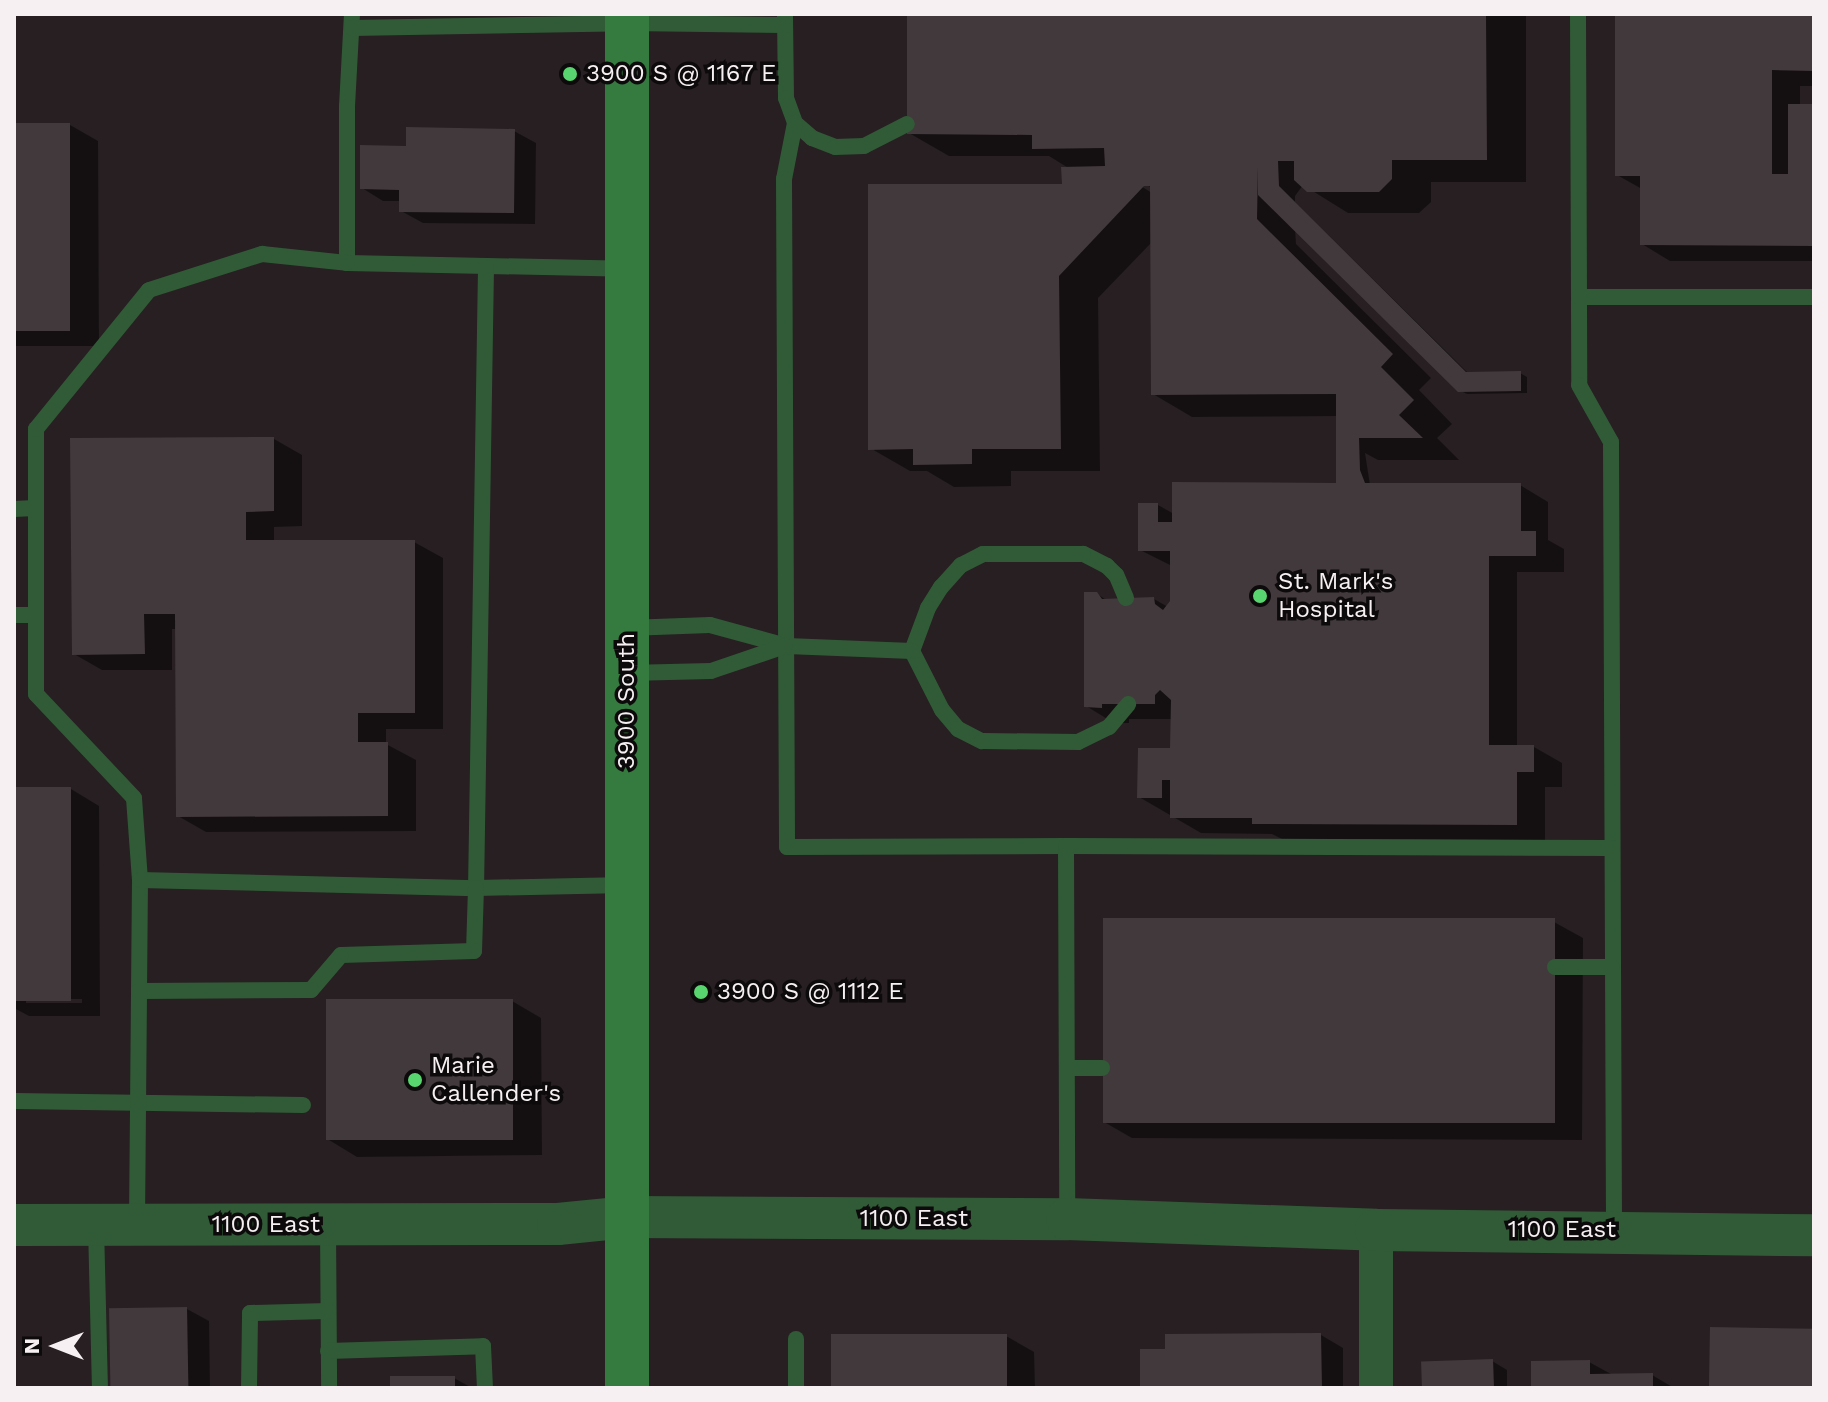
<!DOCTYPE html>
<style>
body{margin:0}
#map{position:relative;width:1828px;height:1402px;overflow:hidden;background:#271f22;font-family:"Work Sans",sans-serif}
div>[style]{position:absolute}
.shadow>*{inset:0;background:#0007}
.building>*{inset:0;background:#42393c;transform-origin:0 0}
.service>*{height:16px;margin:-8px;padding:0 8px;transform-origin:8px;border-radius:8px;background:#315b37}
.minor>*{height:34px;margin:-17px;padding:0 17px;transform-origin:17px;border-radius:17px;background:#315b37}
.tertiary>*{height:42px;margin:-21px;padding:0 21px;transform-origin:21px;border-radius:21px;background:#315b37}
.secondary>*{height:44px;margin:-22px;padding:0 22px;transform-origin:22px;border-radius:22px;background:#357b40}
.dots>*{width:22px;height:22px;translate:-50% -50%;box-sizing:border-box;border:4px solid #0d0a0b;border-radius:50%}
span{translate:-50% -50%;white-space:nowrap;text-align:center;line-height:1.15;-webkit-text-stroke:7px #0d0a0b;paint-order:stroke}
.poi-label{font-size:24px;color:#f6f0f2}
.left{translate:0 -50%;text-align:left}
.street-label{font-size:24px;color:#f6f0f2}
.frame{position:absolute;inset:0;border:16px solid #f6f0f2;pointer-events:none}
.north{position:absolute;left:16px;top:1306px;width:80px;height:80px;-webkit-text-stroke:6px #0d0a0b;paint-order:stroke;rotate:270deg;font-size:22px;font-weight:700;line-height:32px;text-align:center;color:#f6f0f2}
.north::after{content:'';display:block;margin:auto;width:28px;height:36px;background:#f6f0f2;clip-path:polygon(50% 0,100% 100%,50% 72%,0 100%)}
</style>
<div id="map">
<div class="shadow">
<div style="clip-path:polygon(evenodd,909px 14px,1526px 14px,1526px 182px,1431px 182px,1431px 202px,1419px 213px,1348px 213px,1303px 185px,1295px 196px,1295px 202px,1469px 374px,1520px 373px,1527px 377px,1527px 393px,1467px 394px,1459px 390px,1295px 229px,1296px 244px,1431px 378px,1419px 390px,1452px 424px,1437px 438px,1459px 460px,1378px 460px,1365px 453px,1370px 485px,1520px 485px,1548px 502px,1548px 540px,1564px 549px,1564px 572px,1517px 572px,1517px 747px,1534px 747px,1562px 763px,1562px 787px,1545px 787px,1545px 840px,1282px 839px,1272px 834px,1201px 833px,1139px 797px,1172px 750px,1172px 719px,1129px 719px,1129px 723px,1114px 723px,1086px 706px,1097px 594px,1108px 601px,1154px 599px,1168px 607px,1172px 602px,1172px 566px,1140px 550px,1158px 505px,1174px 514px,1338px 485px,1338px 416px,1192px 417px,1153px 394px,1152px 242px,1098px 298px,1100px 471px,1011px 471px,1011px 486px,954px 487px,927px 471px,910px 471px,870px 448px,1064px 186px,1070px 169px,1049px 156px,949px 156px,909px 133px,909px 14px,1138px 180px,1152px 188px,1152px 193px,1136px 183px,1138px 180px)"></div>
<div style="clip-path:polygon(1617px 14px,1814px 14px,1814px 86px,1800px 86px,1800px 106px,1814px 106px,1814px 261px,1670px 261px,1642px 244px,1642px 189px,1617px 175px)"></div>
<div style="clip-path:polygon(14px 125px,70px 125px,98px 141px,99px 346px,14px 346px)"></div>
<div style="clip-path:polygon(514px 131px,536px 143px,535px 224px,423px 223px,401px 211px,401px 201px,383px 201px,362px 188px,408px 148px)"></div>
<div style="clip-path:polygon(274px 439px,302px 455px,302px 526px,274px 527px,274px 542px,414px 542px,443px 558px,443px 729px,386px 729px,386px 744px,416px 760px,416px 831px,206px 832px,178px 816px,177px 629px,172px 629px,172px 670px,102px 670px,74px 654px)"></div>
<div style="clip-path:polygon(evenodd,14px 789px,71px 789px,99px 806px,100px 1016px,29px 1016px,14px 1008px,14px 789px,26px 999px,82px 999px,82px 1003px,26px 1003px,26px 999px)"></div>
<div style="clip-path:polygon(1554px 922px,1583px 938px,1582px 1140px,1132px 1138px,1104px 1122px)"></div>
<div style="clip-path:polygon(512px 1001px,541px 1018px,542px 1155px,357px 1157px,329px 1140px)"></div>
<div style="clip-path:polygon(187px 1309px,209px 1321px,210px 1388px,112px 1388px)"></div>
<div style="clip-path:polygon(1814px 1330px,1814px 1388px,1712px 1388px)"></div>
<div style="clip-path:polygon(1321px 1335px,1343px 1348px,1343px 1388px,1142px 1388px)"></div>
<div style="clip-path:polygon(1006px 1336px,1034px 1352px,1035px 1388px,834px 1388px)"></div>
<div style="clip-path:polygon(1492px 1361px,1507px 1370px,1507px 1388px,1424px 1388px)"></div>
<div style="clip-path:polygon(1589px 1362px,1611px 1374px,1652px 1375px,1674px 1388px,1533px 1388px)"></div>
<div style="clip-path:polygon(454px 1378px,472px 1388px,392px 1388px)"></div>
</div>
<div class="building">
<div style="clip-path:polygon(907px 14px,1486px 14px,1487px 160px,1392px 160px,1392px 179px,1379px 192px,1307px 192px,1294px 180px,1294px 161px,1278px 161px,1279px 186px,1466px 372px,1521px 371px,1521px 391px,1458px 392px,1258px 195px,1258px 166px,1257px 219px,1393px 354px,1381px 367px,1414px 400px,1399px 415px,1423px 438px,1359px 438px,1360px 470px,1365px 483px,1521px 483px,1521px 531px,1536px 531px,1536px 556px,1489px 556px,1489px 745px,1534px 745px,1534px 772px,1517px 772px,1517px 825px,1252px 824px,1252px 818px,1170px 818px,1170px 780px,1162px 780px,1162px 798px,1137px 798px,1138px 748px,1170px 748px,1171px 700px,1160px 690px,1155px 695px,1155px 704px,1102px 704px,1102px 708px,1084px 707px,1084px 592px,1097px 592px,1102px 599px,1154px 597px,1155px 604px,1163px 610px,1170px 601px,1170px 551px,1138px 551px,1138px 503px,1158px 503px,1158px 522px,1172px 522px,1172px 482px,1336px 483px,1336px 394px,1151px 395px,1150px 186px,1144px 186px,1059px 276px,1061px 449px,972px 449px,972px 464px,913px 465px,913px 449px,868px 450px,868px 184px,1062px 184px,1061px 167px,1105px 166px,1104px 148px,1032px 149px,1032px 135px,907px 134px)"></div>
<div style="clip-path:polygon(1615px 14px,1814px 14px,1814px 71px,1772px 70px,1772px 174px,1788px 174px,1788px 104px,1814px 104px,1814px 246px,1640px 245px,1640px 176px,1615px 176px)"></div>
<div style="left:14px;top:123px;width:56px;height:208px"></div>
<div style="clip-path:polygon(406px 127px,515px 129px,514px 213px,399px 212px,399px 190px,360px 189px,360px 145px,406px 146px)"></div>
<div style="clip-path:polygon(274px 437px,274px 511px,246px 512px,246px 540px,415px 540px,415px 713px,358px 713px,358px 742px,388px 742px,388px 816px,176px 817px,175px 614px,144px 614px,145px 654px,72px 655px,70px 438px)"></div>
<div style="left:14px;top:787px;width:57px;height:214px"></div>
<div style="left:1103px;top:918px;width:452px;height:205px"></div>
<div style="left:513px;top:999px;width:141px;height:187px;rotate:90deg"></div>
<div style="left:187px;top:1307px;width:81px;height:78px;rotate:89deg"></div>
<div style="left:1710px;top:1327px;width:104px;height:61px;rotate:1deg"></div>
<div style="clip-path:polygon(1321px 1333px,1322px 1388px,1140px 1388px,1140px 1349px,1165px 1349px,1165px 1334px)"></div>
<div style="left:1007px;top:1334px;width:54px;height:176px;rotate:90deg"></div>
<div style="left:1493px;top:1359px;width:29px;height:72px;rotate:88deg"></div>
<div style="clip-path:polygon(1590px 1360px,1590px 1374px,1653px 1373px,1653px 1388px,1531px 1388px,1531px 1361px)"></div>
<div style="left:390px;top:1376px;width:65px;height:12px"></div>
</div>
<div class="service">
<div style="left:352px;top:14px;width:93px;rotate:93.1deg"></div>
<div style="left:347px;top:107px;width:156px;rotate:90deg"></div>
<div style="left:347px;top:263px;width:278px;rotate:1.2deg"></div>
<div style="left:1578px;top:14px;width:371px;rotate:89.8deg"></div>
<div style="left:1579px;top:385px;width:65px;rotate:60.7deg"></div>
<div style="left:1611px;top:442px;width:788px;rotate:89.78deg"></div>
<div style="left:785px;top:16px;width:82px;rotate:89.3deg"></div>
<div style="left:786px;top:98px;width:27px;rotate:70deg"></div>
<div style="left:795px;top:123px;width:23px;rotate:41deg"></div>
<div style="left:812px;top:138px;width:25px;rotate:21deg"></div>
<div style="left:835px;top:147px;width:29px;rotate:-2deg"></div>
<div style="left:864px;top:146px;width:48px;rotate:-27.1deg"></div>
<div style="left:352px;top:28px;width:275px;rotate:-1deg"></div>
<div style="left:627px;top:23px;width:158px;rotate:0.7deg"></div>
<div style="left:795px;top:123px;width:57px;rotate:101.1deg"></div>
<div style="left:784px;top:179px;width:668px;rotate:89.74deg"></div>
<div style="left:787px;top:847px;width:279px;rotate:-0.2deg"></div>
<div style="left:1066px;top:846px;width:373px;rotate:89.8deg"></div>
<div style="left:486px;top:268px;width:620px;rotate:90.92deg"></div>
<div style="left:476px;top:888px;width:150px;rotate:-1.1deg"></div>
<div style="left:1579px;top:297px;width:235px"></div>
<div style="left:14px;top:509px;width:21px;rotate:-3deg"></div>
<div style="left:1126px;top:598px;width:25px;rotate:-113deg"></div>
<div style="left:1116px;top:575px;width:13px;rotate:-135deg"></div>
<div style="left:1107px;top:566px;width:27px;rotate:-153deg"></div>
<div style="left:1083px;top:554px;width:100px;rotate:180deg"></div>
<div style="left:983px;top:554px;width:25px;rotate:153deg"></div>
<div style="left:961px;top:565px;width:30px;rotate:132deg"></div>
<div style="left:941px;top:587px;width:25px;rotate:122deg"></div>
<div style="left:928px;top:608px;width:46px;rotate:110.4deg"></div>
<div style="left:912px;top:651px;width:66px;rotate:63deg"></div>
<div style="left:942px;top:710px;width:25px;rotate:50deg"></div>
<div style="left:958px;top:729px;width:27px;rotate:27deg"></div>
<div style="left:982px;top:741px;width:96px;rotate:0.6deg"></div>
<div style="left:1078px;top:742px;width:34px;rotate:-26deg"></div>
<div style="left:1109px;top:727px;width:30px;rotate:-50deg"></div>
<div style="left:14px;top:615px;width:20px"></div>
<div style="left:628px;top:628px;width:82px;rotate:-2.1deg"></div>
<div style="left:710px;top:625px;width:80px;rotate:15.3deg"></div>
<div style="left:787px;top:646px;width:125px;rotate:2.3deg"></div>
<div style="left:628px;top:673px;width:83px;rotate:-1.4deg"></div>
<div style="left:711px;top:671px;width:78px;rotate:-18.7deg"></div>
<div style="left:1066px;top:846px;width:546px;rotate:0.21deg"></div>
<div style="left:140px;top:880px;width:82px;rotate:-94.2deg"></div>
<div style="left:134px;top:798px;width:143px;rotate:-133.3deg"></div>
<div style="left:36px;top:694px;width:265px;rotate:-90deg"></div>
<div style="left:36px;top:429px;width:179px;rotate:-50.9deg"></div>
<div style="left:149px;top:290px;width:119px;rotate:-17.7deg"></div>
<div style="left:262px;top:254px;width:85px;rotate:6deg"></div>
<div style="left:1555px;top:967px;width:57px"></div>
<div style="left:1067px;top:1068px;width:35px"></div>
<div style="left:14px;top:1101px;width:289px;rotate:0.8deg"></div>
<div style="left:137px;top:1223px;width:343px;rotate:-89.5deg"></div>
<div style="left:140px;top:880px;width:336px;rotate:1.4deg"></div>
<div style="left:476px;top:888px;width:63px;rotate:91.8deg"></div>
<div style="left:474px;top:951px;width:133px;rotate:178.3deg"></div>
<div style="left:341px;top:955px;width:46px;rotate:130.6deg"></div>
<div style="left:311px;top:990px;width:172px;rotate:179.7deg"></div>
<div style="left:96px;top:1226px;width:162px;rotate:88.6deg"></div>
<div style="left:328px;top:1226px;width:162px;rotate:89.6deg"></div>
<div style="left:796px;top:1339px;width:49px;rotate:90deg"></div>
<div style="left:328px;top:1351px;width:155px;rotate:-1.8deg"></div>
<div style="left:483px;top:1346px;width:42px;rotate:87.3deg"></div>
<div style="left:249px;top:1388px;width:75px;rotate:-89.2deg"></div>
<div style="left:250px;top:1313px;width:78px;rotate:-1.5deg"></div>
</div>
<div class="minor">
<div style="left:1376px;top:1388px;width:158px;rotate:-90deg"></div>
</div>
<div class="tertiary">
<div style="left:14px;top:1225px;width:544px;rotate:-0.11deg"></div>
<div style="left:558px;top:1224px;width:69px;rotate:-5.8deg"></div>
<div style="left:627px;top:1217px;width:440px;rotate:0.3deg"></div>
<div style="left:1067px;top:1219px;width:309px;rotate:2deg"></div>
<div style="left:1376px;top:1230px;width:438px;rotate:0.7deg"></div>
</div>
<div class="secondary">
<div style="left:627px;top:14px;width:1374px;rotate:90deg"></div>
</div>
<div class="dots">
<div style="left:570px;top:74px;background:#59d56f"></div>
<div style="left:1260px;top:596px;background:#59d56f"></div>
<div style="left:701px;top:992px;background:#59d56f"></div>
<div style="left:415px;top:1080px;background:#59d56f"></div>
</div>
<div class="poi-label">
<span class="left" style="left:586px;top:74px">3900 S @ 1167 E</span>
<span class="left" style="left:1278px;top:596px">St. Mark's<br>Hospital</span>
<span class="left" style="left:717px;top:992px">3900 S @ 1112 E</span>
<span class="left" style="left:431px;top:1080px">Marie<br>Callender's</span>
</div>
<div class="street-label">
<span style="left:627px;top:701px;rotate:-90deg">3900 South</span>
<span style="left:914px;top:1219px">1100 East</span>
<span style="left:266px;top:1225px">1100 East</span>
<span style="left:1562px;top:1230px">1100 East</span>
</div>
<div class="frame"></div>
<div class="north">N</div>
</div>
